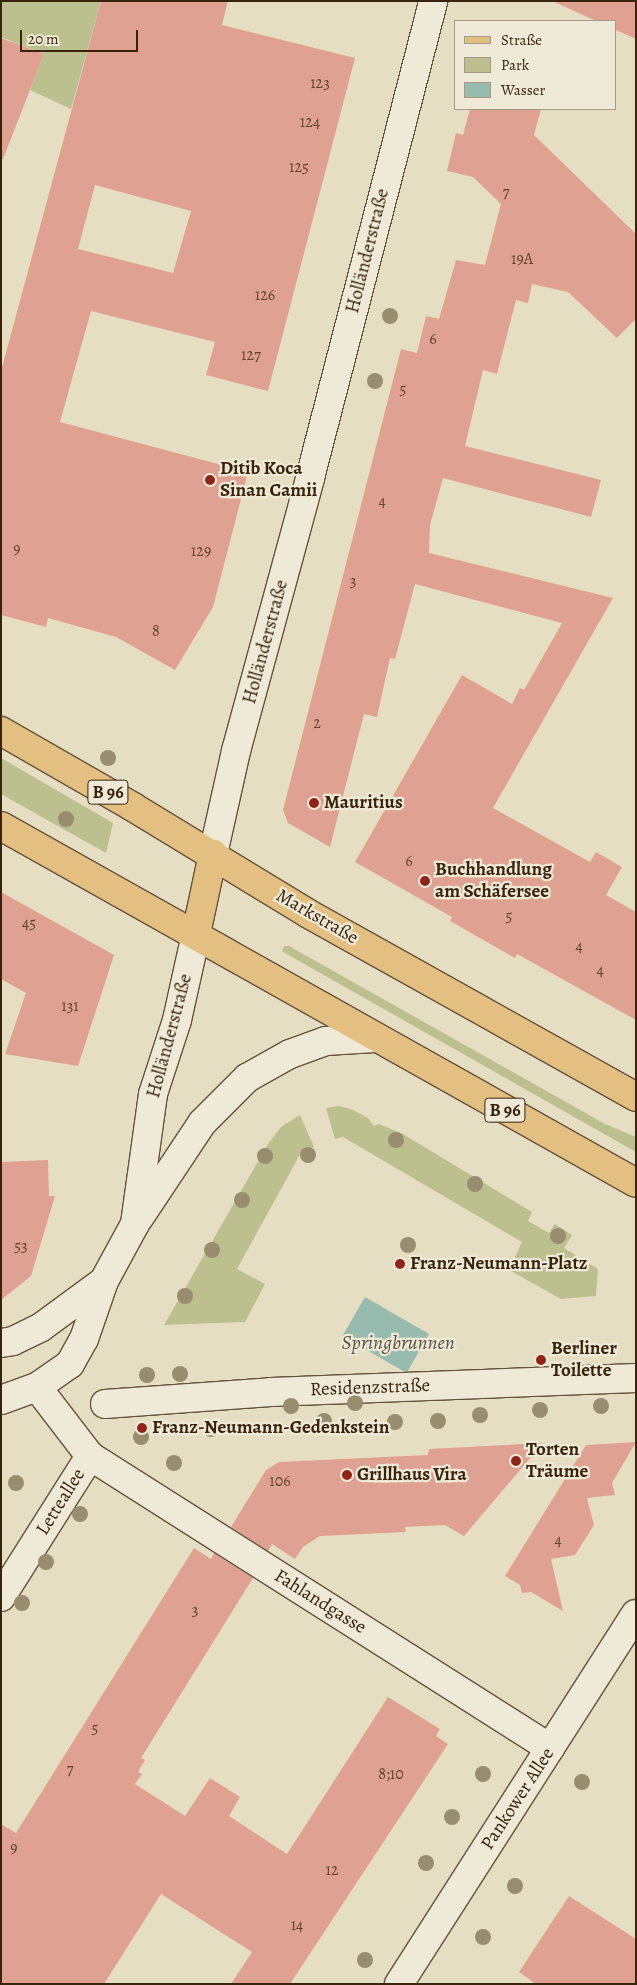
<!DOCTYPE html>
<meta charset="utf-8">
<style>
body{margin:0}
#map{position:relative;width:637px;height:1985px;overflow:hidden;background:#e6dec2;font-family:Alegreya,serif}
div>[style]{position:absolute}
.green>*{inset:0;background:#bcbf8e}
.water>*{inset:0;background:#97bcaf;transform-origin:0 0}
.building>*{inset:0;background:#dfa292}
.roads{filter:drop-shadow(1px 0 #64523a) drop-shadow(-1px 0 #64523a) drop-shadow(0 1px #64523a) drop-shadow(0 -1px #64523a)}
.street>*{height:28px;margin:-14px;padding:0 14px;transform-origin:14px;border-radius:14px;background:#efead7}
.secondary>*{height:28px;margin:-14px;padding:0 14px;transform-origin:14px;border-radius:14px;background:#efead7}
.primary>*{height:28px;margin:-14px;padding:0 14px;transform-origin:14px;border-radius:14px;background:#e3bf81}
.trees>*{width:16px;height:16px;margin:-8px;border-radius:50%;background:#998d70}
.dots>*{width:14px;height:14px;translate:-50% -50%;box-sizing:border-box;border:2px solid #efead7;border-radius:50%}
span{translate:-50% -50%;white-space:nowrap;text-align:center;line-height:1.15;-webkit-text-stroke:4.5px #efead7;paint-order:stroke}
.number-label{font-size:16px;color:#62432e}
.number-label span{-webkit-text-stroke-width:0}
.shield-label span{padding:1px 4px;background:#efead7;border:1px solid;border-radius:4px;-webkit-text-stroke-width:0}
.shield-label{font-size:18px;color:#39230d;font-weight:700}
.street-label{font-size:19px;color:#39230d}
.poi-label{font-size:19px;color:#39230d;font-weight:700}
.left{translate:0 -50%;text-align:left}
.water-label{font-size:20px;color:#55513e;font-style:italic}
.frame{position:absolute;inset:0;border:2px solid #39230d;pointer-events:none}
.legend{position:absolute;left:454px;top:20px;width:162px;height:90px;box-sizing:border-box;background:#efead7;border:1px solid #a69a86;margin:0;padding:6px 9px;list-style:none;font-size:15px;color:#39230d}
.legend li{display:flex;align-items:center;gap:10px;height:25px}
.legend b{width:25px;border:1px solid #a69a86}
.scale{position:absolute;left:20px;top:30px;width:118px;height:22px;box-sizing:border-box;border:2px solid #39230d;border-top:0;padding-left:6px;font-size:15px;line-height:18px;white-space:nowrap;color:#39230d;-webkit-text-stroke:4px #efead7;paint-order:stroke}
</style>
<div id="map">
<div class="green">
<div style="clip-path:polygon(1px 1px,101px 1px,71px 109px,30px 90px,44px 54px,1px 37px)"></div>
<div style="clip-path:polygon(1px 758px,113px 823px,106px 853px,1px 794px)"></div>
<div style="clip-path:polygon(284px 946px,289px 946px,605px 1124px,636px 1137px,636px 1152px,285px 953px,282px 951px)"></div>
<div style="clip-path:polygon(339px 1106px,351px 1109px,368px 1118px,374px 1126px,379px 1124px,403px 1134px,532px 1212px,528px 1221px,549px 1233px,555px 1224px,572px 1235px,564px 1248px,598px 1269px,596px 1296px,561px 1299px,509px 1270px,522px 1242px,343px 1137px,335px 1139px,326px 1108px)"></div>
<div style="clip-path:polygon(300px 1115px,314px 1147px,303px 1149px,237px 1269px,265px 1284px,245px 1322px,164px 1325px,268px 1144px,281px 1127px)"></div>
</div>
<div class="water">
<div style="left:365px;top:1297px;width:74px;height:45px;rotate:30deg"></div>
</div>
<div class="building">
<div style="clip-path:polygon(evenodd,101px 1px,228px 1px,222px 25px,355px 58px,268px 391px,206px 375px,215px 342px,91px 311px,60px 422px,248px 472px,213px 607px,175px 670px,116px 637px,48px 618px,46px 627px,1px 615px,1px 371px,101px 1px,95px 185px,191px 211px,173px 273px,78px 249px,95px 185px)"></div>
<div style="clip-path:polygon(552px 1px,636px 1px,636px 39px,616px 30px,616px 21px,596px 21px)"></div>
<div style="clip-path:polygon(1px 38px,44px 54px,3px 159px,1px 159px)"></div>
<div style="clip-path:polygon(470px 109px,541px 109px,534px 135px,636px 234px,636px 319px,617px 338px,568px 292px,532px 284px,528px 303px,516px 300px,497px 374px,483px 370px,465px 446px,601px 480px,591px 517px,443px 478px,430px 525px,429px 553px,613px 598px,493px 808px,590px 862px,596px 852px,622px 867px,606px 895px,636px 912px,636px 1020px,517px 954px,515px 958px,450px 921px,452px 917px,355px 862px,462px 675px,512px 704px,520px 688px,524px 690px,562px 623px,415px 584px,395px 659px,390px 658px,377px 717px,364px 714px,330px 847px,288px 823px,283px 810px,401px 349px,417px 353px,426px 316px,439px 319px,456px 260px,485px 265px,501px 204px,473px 177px,447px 171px,456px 133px,463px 135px)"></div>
<div style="clip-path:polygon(1px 892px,114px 955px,78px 1066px,5px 1054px,26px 993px,1px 979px)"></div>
<div style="clip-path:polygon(48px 1160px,49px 1196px,55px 1196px,31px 1276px,1px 1300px,1px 1162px)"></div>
<div style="clip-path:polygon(636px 1442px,612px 1483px,615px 1495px,587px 1498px,594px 1525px,575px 1555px,551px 1559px,563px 1611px,531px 1592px,522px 1593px,520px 1585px,505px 1576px,586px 1445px)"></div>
<div style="clip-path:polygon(543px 1443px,464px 1536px,445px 1525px,405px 1527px,406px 1532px,320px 1536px,303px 1547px,295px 1559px,272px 1544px,268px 1551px,231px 1527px,266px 1470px,279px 1462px,428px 1455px,429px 1449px)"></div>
<div style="clip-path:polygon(194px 1548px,211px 1559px,214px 1553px,253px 1578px,141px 1758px,145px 1760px,138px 1772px,142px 1774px,135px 1784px,185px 1816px,210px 1778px,240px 1797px,229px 1816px,287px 1854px,388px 1697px,440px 1729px,436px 1736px,448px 1744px,290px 1984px,231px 1984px,252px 1952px,161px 1894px,104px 1984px,1px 1984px,1px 1824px,16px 1833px)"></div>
<div style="clip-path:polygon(569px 1896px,636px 1939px,636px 1984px,536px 1984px,519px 1972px)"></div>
</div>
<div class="roads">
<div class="street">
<div style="left:37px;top:1387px;width:87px;rotate:52.5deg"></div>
<div style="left:90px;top:1456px;width:545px;rotate:32.41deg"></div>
<div style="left:105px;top:1404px;width:166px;rotate:-4.1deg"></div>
<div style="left:271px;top:1392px;width:365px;rotate:-2.2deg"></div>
<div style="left:1px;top:1597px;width:167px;rotate:-57.7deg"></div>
</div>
<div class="secondary">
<div style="left:213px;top:854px;width:106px;rotate:-77.4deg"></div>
<div style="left:236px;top:751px;width:283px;rotate:-74.8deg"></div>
<div style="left:310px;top:478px;width:493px;rotate:-75.5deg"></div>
<div style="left:139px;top:1218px;width:114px;rotate:-56.4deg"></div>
<div style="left:202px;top:1123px;width:64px;rotate:-45deg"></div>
<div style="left:247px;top:1078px;width:49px;rotate:-29.2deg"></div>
<div style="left:290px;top:1054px;width:38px;rotate:-20deg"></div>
<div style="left:326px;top:1041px;width:49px;rotate:-3.5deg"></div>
<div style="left:1px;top:1343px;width:12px;rotate:-9deg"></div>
<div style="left:13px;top:1341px;width:30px;rotate:-26deg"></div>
<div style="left:40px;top:1328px;width:79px;rotate:-36.3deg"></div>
<div style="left:1px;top:1400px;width:38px;rotate:-20deg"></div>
<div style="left:37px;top:1387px;width:40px;rotate:-34.9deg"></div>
<div style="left:70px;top:1364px;width:29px;rotate:-61deg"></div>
<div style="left:84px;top:1339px;width:61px;rotate:-71deg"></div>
<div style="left:104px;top:1281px;width:65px;rotate:-61.5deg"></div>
<div style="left:135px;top:1224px;width:131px;rotate:-82.1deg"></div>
<div style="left:153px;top:1094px;width:78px;rotate:-72deg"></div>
<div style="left:177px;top:1020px;width:88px;rotate:-77.5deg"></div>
<div style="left:399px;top:1984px;width:439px;rotate:-57.4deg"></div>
</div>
<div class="primary">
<div style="left:1px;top:731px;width:152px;rotate:29.9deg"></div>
<div style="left:133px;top:807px;width:204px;rotate:31.3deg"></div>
<div style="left:307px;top:913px;width:377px;rotate:29.2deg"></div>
<div style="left:1px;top:826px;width:728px;rotate:29.34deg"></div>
<div style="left:196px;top:934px;width:82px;rotate:-78deg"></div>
</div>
</div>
<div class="trees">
<div style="left:390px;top:316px"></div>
<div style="left:375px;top:381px"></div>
<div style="left:108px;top:758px"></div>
<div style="left:66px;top:819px"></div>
<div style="left:396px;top:1140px"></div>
<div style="left:308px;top:1155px"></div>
<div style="left:265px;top:1156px"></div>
<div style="left:475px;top:1184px"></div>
<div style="left:242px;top:1200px"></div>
<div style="left:558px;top:1236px"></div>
<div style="left:408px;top:1245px"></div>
<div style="left:212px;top:1250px"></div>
<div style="left:185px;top:1296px"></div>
<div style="left:180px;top:1374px"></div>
<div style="left:147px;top:1375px"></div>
<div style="left:355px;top:1403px"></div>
<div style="left:291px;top:1406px"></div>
<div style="left:601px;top:1406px"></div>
<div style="left:540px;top:1410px"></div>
<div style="left:480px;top:1415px"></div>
<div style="left:324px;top:1421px"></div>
<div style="left:438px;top:1421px"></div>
<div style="left:395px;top:1422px"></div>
<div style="left:211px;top:1429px"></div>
<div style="left:141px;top:1437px"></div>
<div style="left:174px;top:1463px"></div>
<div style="left:16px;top:1483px"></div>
<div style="left:80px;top:1514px"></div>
<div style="left:46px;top:1562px"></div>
<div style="left:22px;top:1603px"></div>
<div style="left:483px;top:1774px"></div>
<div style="left:582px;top:1782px"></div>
<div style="left:452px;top:1817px"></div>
<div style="left:426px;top:1863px"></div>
<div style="left:515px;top:1886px"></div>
<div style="left:483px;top:1937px"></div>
<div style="left:365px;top:1960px"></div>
</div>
<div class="dots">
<div style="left:210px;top:480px;background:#8f2418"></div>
<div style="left:314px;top:803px;background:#8f2418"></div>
<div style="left:425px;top:881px;background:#8f2418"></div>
<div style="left:400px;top:1264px;background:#8f2418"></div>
<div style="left:541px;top:1360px;background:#8f2418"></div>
<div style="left:142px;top:1428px;background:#8f2418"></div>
<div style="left:516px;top:1461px;background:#8f2418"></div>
<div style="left:347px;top:1475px;background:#8f2418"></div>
</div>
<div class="number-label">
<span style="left:320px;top:83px">123</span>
<span style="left:310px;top:122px">124</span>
<span style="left:299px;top:167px">125</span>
<span style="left:506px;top:192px">7</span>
<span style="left:522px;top:259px">19A</span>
<span style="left:265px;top:295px">126</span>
<span style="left:433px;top:339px">6</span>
<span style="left:251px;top:355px">127</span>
<span style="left:403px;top:389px">5</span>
<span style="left:382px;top:501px">4</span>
<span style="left:17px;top:549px">9</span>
<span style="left:201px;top:551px">129</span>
<span style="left:353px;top:581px">3</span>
<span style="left:156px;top:631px">8</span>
<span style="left:317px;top:723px">2</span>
<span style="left:409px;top:861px">6</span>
<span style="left:509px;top:916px">5</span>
<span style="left:29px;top:923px">45</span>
<span style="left:579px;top:946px">4</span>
<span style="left:600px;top:970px">4</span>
<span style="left:70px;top:1006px">131</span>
<span style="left:21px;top:1246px">53</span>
<span style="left:280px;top:1481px">106</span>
<span style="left:558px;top:1540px">4</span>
<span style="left:195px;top:1610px">3</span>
<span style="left:95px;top:1728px">5</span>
<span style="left:70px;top:1769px">7</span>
<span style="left:391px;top:1774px">8;10</span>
<span style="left:14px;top:1848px">9</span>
<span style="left:332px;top:1870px">12</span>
<span style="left:297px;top:1925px">14</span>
</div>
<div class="shield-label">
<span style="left:108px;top:792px">B 96</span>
<span style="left:505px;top:1110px">B 96</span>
</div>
<div class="street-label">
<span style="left:368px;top:251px;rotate:-76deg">Holländerstraße</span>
<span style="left:266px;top:642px;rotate:-75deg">Holländerstraße</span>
<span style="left:317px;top:917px;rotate:30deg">Markstraße</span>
<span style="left:170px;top:1036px;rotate:-75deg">Holländerstraße</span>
<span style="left:370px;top:1388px;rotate:-2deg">Residenzstraße</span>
<span style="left:61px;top:1502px;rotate:-58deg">Letteallee</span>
<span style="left:320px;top:1602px;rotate:32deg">Fahlandgasse</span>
<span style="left:518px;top:1799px;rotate:-57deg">Pankower Allee</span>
</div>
<div class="poi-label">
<span class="left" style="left:220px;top:480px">Ditib Koca<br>Sinan Camii</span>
<span class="left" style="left:324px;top:803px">Mauritius</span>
<span class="left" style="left:435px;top:881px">Buchhandlung<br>am Schäfersee</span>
<span class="left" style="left:410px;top:1264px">Franz-Neumann-Platz</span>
<span class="left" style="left:551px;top:1360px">Berliner<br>Toilette</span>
<span class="left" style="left:152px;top:1428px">Franz-Neumann-Gedenkstein</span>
<span class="left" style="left:526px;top:1461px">Torten<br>Träume</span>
<span class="left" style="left:357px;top:1475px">Grillhaus Vira</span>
</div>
<div class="water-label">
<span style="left:398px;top:1342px">Springbrunnen</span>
</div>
<div class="frame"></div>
<ul class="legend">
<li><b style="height:6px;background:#e3bf81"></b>Straße</li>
<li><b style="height:14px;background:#bcbf8e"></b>Park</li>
<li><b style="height:14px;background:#97bcaf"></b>Wasser</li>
</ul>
<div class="scale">20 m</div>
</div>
